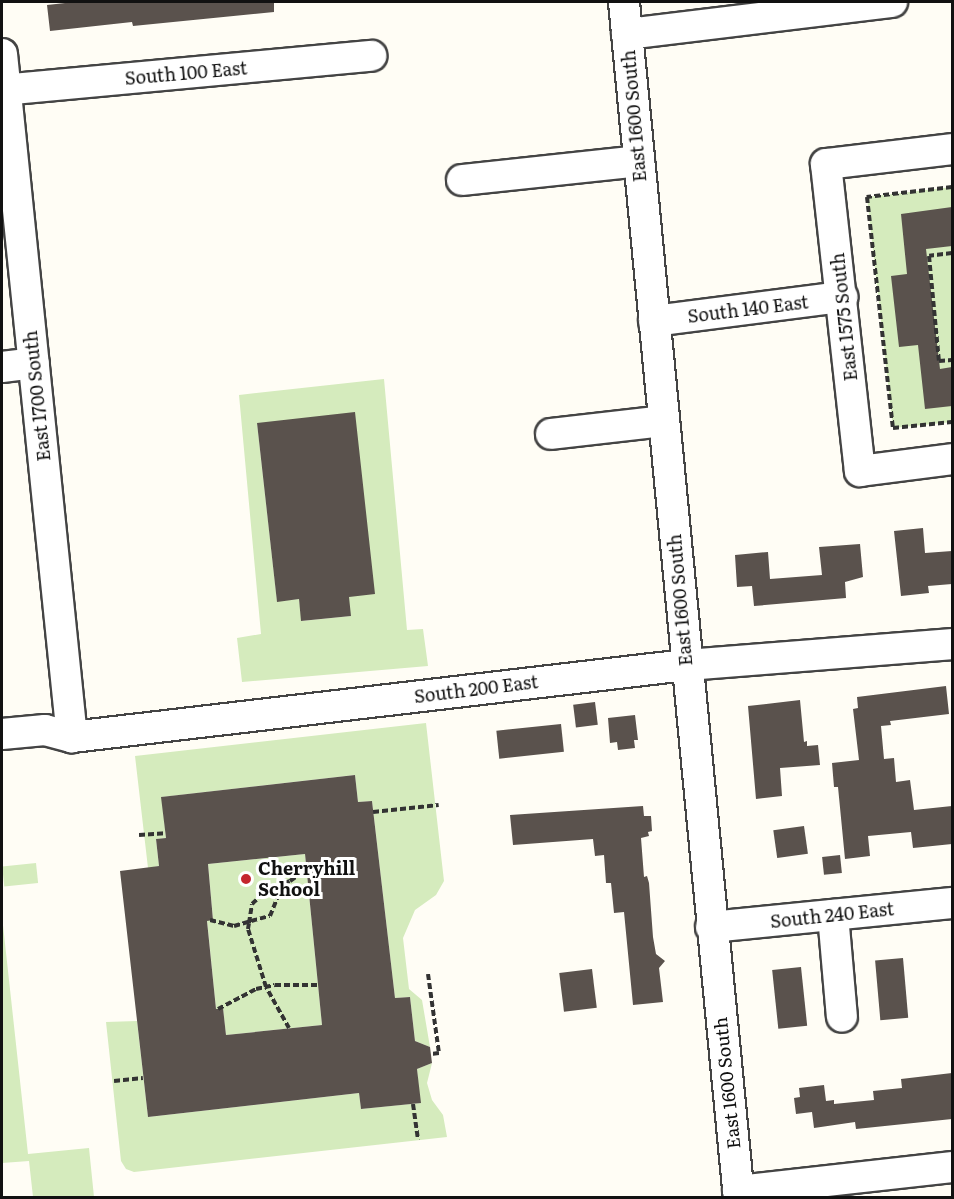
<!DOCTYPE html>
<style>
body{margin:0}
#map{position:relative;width:954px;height:1199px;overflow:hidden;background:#fffdf5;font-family:Literata,serif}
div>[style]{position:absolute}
.green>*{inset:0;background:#d5ebbd;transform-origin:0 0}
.building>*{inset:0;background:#5a524d;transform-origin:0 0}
.path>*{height:4px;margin-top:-2px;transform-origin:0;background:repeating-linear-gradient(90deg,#333 0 6px,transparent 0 9px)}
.roads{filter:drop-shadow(2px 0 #444) drop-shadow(-2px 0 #444) drop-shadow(0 2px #444) drop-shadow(0 -2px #444)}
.minor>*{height:30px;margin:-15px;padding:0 15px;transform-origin:15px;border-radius:15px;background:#fff}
.dots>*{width:16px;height:16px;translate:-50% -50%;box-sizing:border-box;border:3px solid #fff;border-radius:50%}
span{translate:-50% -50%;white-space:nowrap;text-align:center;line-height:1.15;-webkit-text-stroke:6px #fff;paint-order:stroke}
.street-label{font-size:18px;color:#111}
.poi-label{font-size:18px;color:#111;font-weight:700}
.left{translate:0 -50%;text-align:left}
.frame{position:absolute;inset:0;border:3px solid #111;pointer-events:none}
</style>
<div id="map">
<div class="green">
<div style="clip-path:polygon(952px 187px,952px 422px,893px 428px,867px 197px)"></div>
<div style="clip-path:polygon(evenodd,384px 379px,407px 630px,423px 629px,428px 666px,242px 682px,237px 638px,261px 634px,239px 395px,384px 379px,257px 423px,351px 616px,302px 621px,299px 599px,277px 601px,257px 423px)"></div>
<div style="clip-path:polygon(426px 723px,444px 881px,436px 895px,415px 910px,403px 938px,409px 989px,422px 1000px,430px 1047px,415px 1041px,410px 997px,395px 998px,372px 801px,358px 802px,355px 775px,162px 797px,166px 838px,156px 839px,159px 866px,148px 868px,135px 756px)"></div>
<div style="clip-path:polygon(305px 854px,322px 1025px,226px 1035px,223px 1009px,216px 1009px,207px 920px,213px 919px,208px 864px)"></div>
<div style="left:36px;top:863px;width:20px;height:34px;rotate:84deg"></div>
<div style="clip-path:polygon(2px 916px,28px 1154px,89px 1148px,94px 1197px,33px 1197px,29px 1161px,2px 1163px)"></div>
<div style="clip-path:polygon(137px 1021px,148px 1117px,359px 1093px,361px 1109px,420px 1103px,417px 1069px,432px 1063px,427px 1083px,432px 1100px,443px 1115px,447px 1137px,134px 1172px,126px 1169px,121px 1161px,106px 1022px)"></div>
</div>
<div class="building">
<div style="clip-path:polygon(74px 2px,274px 2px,274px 12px,133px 26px,132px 22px,50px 31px,47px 5px)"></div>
<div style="clip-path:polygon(952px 207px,952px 246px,926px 249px,940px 369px,952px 367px,952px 406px,925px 409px,918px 345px,899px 347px,891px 276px,907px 274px,901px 214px)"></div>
<div style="clip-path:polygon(355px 412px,375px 594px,349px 597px,351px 616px,301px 621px,299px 599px,277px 602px,257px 423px)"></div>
<div style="clip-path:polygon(923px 528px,925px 553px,952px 551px,952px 584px,928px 586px,929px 593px,901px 596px,894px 531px)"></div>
<div style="clip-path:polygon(860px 544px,863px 577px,845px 582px,846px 598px,754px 606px,752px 586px,737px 587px,735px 555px,768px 552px,770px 579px,822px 575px,819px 547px)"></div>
<div style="clip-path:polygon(946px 686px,949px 714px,890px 721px,891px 725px,881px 726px,884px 759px,894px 758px,896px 782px,910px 780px,914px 810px,952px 806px,952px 844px,913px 848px,911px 832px,868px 836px,870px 856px,845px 859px,838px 787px,834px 787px,832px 763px,859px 760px,853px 709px,858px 708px,857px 697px)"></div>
<div style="clip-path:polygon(800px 700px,804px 742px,807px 741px,807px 746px,818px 745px,820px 765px,780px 768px,782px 796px,756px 799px,748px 706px)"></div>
<div style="left:595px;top:702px;width:23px;height:22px;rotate:83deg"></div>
<div style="clip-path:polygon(635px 715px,638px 740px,634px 740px,635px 748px,618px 750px,617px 742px,610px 743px,608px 718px)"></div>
<div style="left:561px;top:724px;width:28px;height:65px;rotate:84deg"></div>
<div style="clip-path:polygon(evenodd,355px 775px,358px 802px,372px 801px,395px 998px,410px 997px,415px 1041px,430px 1047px,432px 1063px,417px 1069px,421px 1103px,361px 1109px,359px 1093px,148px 1117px,120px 871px,159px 866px,156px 839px,166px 838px,161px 797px,355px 775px,305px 854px,322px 1025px,226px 1035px,223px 1008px,216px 1009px,207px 921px,213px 920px,208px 864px,305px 854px)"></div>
<div style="clip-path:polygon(643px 806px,644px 816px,651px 816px,652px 831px,648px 832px,649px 836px,641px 838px,644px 877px,647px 876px,649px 883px,653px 937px,656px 954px,665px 961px,659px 968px,663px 1002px,633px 1005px,624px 912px,614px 913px,611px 883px,606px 883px,604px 855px,595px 856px,593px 839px,513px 845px,510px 815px)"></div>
<div style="left:804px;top:826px;width:28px;height:31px;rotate:82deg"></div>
<div style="left:840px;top:855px;width:18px;height:18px;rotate:84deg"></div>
<div style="left:903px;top:958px;width:60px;height:28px;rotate:85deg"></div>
<div style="left:801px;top:967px;width:59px;height:29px;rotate:84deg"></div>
<div style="left:592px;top:969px;width:39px;height:33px;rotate:83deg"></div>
<div style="clip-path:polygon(952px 1073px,952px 1119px,856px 1129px,855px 1122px,814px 1128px,812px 1112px,796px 1114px,794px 1098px,800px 1097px,799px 1088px,824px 1085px,826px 1101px,834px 1100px,834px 1104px,874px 1100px,873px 1091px,902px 1088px,901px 1079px)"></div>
</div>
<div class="path">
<div style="left:952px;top:187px;width:86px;rotate:173.3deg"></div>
<div style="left:867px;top:197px;width:232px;rotate:83.6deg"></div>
<div style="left:893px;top:428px;width:59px;rotate:-5.8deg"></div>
<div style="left:952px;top:253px;width:23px;rotate:173deg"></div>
<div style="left:929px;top:256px;width:105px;rotate:84.6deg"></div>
<div style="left:939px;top:361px;width:13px;rotate:-4deg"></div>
<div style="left:373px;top:812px;width:66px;rotate:-6.1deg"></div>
<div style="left:139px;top:835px;width:26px;rotate:-4deg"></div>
<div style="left:210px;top:920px;width:25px;rotate:14deg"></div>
<div style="left:234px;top:926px;width:37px;rotate:-16deg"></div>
<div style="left:270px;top:916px;width:35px;rotate:-68deg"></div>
<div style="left:428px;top:974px;width:80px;rotate:82.1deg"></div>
<div style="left:439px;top:1053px;width:8px;rotate:173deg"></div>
<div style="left:218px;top:1009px;width:43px;rotate:-27.8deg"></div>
<div style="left:256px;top:989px;width:19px;rotate:-12deg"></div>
<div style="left:275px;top:985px;width:43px"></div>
<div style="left:289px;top:1028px;width:47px;rotate:-119.3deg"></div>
<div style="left:266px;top:987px;width:61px;rotate:-107.2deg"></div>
<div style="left:248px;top:929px;width:6px;rotate:-81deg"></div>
<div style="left:249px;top:923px;width:19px;rotate:-81deg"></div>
<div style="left:252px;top:904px;width:22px;rotate:-43deg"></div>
<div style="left:268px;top:889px;width:23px;rotate:-20deg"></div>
<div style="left:290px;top:881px;width:21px;rotate:-35deg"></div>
<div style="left:114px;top:1081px;width:29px;rotate:-6deg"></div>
<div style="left:413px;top:1104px;width:36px;rotate:82deg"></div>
</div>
<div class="roads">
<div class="minor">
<div style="left:624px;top:2px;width:1202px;rotate:84.51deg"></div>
<div style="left:627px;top:34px;width:267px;rotate:-6.9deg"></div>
<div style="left:2px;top:54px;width:687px;rotate:84.15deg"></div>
<div style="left:2px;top:90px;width:371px;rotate:-5.3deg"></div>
<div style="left:952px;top:149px;width:127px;rotate:173.2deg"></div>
<div style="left:826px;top:164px;width:309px;rotate:83.7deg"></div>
<div style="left:860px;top:471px;width:93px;rotate:-7.4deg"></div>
<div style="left:462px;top:180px;width:178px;rotate:-6.1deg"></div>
<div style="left:654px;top:321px;width:190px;rotate:-7.3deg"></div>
<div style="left:2px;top:367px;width:32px;rotate:-7deg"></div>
<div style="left:551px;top:434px;width:113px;rotate:-6.6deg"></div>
<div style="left:2px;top:734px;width:43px;rotate:-5.3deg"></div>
<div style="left:45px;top:730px;width:28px;rotate:15deg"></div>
<div style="left:72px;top:737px;width:618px;rotate:-6.69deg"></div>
<div style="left:686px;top:665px;width:267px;rotate:-4.5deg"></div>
<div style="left:833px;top:915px;width:102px;rotate:85deg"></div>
<div style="left:711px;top:927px;width:242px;rotate:-5.7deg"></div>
<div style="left:738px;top:1191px;width:215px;rotate:-6.4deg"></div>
</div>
</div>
<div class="dots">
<div style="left:246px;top:879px;background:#c4262e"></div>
</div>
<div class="street-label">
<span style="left:186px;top:73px;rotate:-5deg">South 100 East</span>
<span style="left:634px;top:116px;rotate:-95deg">East 1600 South</span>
<span style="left:748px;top:309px;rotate:-7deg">South 140 East</span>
<span style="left:844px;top:317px;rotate:-96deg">East 1575 South</span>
<span style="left:37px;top:396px;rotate:-96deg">East 1700 South</span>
<span style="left:680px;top:600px;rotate:-95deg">East 1600 South</span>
<span style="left:476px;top:689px;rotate:-7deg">South 200 East</span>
<span style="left:832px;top:915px;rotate:-6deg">South 240 East</span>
<span style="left:727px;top:1083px;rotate:-96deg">East 1600 South</span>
</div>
<div class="poi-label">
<span class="left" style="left:258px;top:879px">Cherryhill<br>School</span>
</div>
<div class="frame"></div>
</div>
